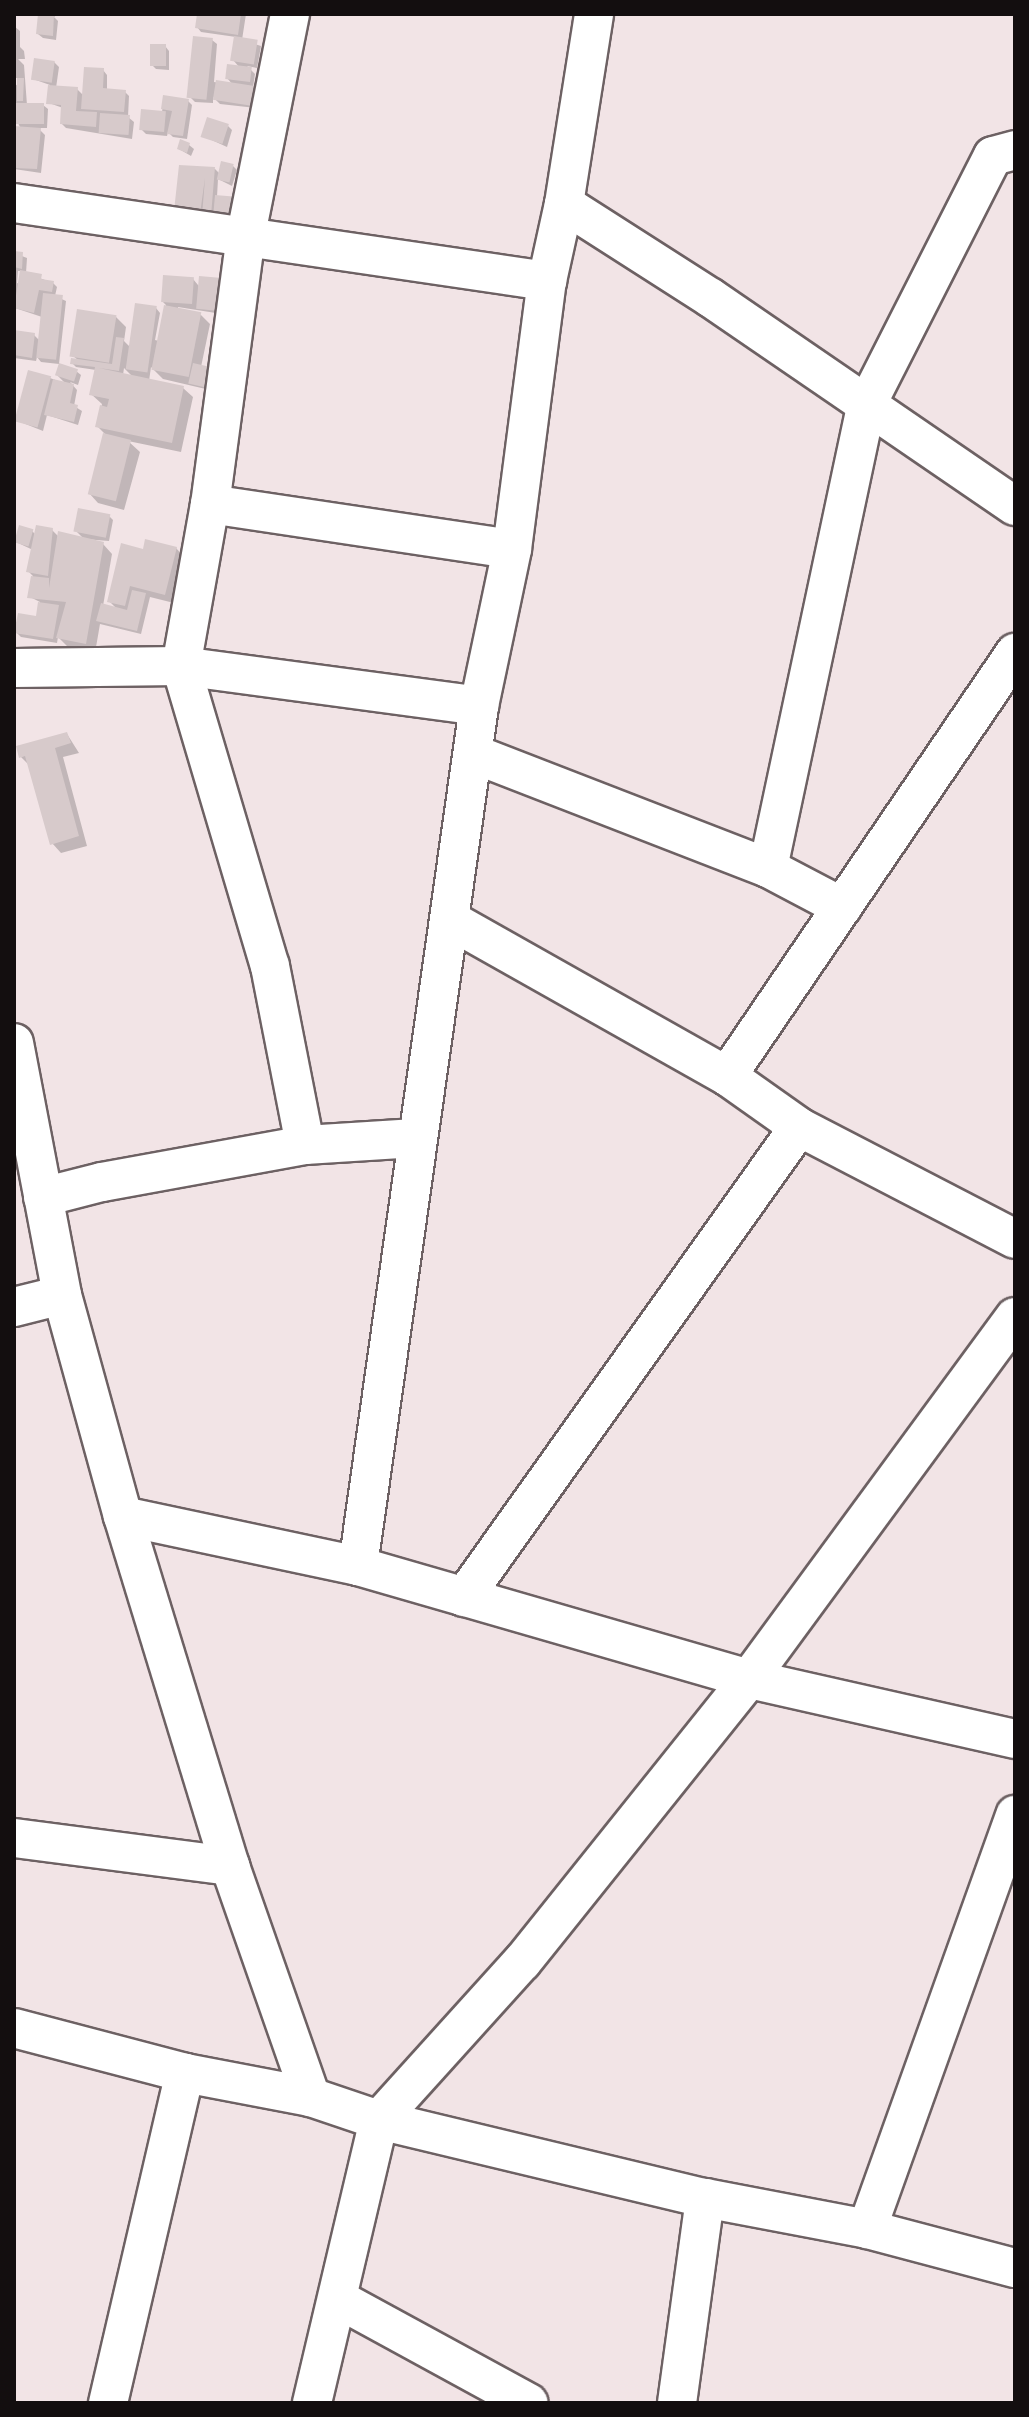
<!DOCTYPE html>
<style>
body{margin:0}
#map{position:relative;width:1029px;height:2417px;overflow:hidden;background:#f2e4e6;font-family:"Archivo Narrow",sans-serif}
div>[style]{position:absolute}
.shadow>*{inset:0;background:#0003}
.building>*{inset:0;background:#d7cacb;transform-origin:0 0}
.roads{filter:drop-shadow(2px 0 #6d6163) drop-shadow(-2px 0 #6d6163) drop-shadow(0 2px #6d6163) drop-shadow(0 -2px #6d6163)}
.street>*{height:38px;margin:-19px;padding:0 19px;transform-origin:19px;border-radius:19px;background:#fff}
span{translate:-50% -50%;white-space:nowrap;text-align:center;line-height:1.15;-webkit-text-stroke:6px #fff;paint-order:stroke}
.frame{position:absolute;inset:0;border:16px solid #130e0f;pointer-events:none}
</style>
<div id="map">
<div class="shadow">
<div style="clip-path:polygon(33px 14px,58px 14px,54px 17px,58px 21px,56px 40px,43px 38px,38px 34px,40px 16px)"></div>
<div style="clip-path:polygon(199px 14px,246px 14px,242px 40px,261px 46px,257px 68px,247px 66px,255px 74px,253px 87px,259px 92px,256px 108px,220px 104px,213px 97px,213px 103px,195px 102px,191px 98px,212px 40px,217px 44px,214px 82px,233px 85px,227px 78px,240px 68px,233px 60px,236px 37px,201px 32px,197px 27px)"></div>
<div style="clip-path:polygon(14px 26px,20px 31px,20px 47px,24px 51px,25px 59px,18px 59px,24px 65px,27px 105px,43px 105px,48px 109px,47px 128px,38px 128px,45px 135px,41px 173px,14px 169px,14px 128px,21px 129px,14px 115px,14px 83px,19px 87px,19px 78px,14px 78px)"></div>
<div style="clip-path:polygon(165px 46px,169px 51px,169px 70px,156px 69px,152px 65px)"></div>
<div style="clip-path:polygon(54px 62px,59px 67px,56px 88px,77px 89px,84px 96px,103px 70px,107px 75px,107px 90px,125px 92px,129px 96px,128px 117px,134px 122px,132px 139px,66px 128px,62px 124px,63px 108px,49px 103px,50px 85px,33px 79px)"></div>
<div style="clip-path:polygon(164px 98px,188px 101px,192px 105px,187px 139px,173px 137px,168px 132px,167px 136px,146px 134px,142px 130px,162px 112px)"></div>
<div style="clip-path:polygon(228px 126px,232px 130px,227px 147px,203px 136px)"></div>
<div style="clip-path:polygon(189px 145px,194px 149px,191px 156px,179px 149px)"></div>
<div style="clip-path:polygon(233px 166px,237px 170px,232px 186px,218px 179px,217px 197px,238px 223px,180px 215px,181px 167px,215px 169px,219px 173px)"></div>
<div style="clip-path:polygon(evenodd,14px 253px,27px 258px,26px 273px,53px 283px,57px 287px,55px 296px,66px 301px,59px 364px,41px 362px,37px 357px,36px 361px,14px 358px,14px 332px,34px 335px,39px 340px,42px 317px,15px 308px,14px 313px,14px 253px,18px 271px,22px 271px,20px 284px,17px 283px,18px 271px)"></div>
<div style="clip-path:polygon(evenodd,193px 279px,222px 314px,178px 307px,178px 310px,200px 314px,210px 324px,201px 367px,210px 390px,163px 379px,151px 367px,149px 381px,183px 388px,193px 397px,181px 452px,128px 441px,140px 452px,124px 510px,98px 503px,89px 493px,105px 434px,97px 426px,102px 404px,91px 394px,96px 370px,76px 367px,72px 363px,79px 361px,72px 355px,116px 317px,126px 327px,124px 341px,129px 346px,156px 308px,160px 313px,155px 340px,159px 341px,166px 305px,163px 302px,193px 279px,124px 368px,134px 378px,123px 375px,124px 368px)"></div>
<div style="clip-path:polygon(76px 371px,81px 375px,78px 385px,70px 382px,77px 390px,74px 406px,82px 411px,78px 425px,47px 415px,43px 431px,18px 421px,50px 378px,66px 384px,57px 375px)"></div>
<div style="clip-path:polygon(109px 516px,113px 520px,109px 541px,84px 539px,76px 531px)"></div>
<div style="clip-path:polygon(52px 530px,59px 537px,103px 544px,112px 554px,103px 606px,117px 609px,109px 601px,144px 551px,176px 548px,185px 558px,174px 603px,150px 597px,141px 634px,100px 624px,95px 653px,68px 647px,58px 637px,57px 643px,21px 637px,15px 631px,14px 637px,14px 620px,18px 624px,37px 618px,40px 602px,30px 597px,33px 576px,28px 571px,33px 550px,16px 542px,32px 531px,36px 535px)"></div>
<div style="clip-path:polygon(67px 734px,79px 753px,63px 757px,87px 846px,61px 853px,52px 843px,30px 766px,21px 757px)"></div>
</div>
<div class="building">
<div style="clip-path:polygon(38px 14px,54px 14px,53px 36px,36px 34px)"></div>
<div style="clip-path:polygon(197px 14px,241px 14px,238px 35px,195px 28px)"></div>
<div style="left:193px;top:36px;width:20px;height:62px;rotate:6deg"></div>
<div style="left:234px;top:36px;width:24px;height:25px;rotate:9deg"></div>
<div style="left:150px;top:44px;width:16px;height:22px"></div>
<div style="left:34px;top:58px;width:21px;height:22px;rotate:8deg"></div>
<div style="left:227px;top:64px;width:25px;height:15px;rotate:7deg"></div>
<div style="clip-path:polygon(84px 67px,104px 68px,103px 88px,126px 90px,124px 112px,81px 109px)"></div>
<div style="clip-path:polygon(17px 78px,24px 78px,23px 101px,17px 101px)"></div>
<div style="left:216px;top:80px;width:39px;height:20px;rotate:9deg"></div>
<div style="clip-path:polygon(48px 85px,78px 87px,76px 111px,97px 112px,96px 127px,60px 124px,61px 105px,46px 104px)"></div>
<div style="clip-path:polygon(163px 95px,189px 99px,183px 136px,167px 134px,172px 111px,161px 109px)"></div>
<div style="left:15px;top:103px;width:29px;height:21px"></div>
<div style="left:141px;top:109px;width:25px;height:21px;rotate:5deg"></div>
<div style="left:100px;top:113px;width:30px;height:20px;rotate:4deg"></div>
<div style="left:207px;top:117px;width:23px;height:21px;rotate:18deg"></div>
<div style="clip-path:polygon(14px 126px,41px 128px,37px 169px,14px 168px)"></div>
<div style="clip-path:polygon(180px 139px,190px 143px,187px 153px,177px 149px)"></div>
<div style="left:221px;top:161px;width:13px;height:19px;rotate:13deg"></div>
<div style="clip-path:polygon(179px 165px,215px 167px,211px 216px,202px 216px,205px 178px,200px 214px,174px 211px)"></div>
<div style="left:215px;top:195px;width:21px;height:23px;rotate:5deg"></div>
<div style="clip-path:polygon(14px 251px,23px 252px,22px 269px,14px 267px)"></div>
<div style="clip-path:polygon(20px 270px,42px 274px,41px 279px,54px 281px,52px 292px,39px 290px,34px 313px,14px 308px)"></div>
<div style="left:163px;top:275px;width:31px;height:27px;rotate:4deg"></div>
<div style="left:199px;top:276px;width:23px;height:33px;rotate:5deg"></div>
<div style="left:43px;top:293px;width:20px;height:65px;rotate:6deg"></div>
<div style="left:135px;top:303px;width:22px;height:67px;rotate:8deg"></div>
<div style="left:164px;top:305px;width:38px;height:66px;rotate:11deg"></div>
<div style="left:77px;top:309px;width:40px;height:48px;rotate:9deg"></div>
<div style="clip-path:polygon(14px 330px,35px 333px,32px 358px,14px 355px)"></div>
<div style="clip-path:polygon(116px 337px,124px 338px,119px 371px,99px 368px,184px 386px,172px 443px,95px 427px,100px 405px,107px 407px,109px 399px,89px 395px,95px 367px,70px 364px,71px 358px,112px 364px)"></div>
<div style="left:59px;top:363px;width:20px;height:13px;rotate:18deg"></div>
<div style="left:193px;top:363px;width:18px;height:21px;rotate:13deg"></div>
<div style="left:28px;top:370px;width:24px;height:53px;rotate:15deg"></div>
<div style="clip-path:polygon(53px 379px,74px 384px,70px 403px,78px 405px,74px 422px,44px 415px)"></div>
<div style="left:103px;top:433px;width:29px;height:63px;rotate:14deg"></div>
<div style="left:78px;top:508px;width:33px;height:24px;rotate:11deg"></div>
<div style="left:19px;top:525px;width:15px;height:18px;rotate:16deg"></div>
<div style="clip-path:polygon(36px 525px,53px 528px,48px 576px,26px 572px)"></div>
<div style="clip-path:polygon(58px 531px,104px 542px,86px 644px,56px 638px,66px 602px,27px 598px,31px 576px,49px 578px,49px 588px)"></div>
<div style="clip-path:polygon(145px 539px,177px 547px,165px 595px,130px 586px,125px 606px,107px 602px,121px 543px,143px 549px)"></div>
<div style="clip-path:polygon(132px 590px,146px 593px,137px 631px,96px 621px,101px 603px,127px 610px)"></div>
<div style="clip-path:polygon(38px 602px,59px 605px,53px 639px,14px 633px,18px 613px,36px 616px)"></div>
<div style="clip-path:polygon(67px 732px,71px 743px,55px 748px,79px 836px,50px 845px,25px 756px,19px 758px,16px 746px)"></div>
</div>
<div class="roads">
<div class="street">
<div style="left:290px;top:14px;width:225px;rotate:101.3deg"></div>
<div style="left:246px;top:235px;width:271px;rotate:97.6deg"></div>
<div style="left:210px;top:504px;width:165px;rotate:100.1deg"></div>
<div style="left:181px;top:666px;width:313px;rotate:73.5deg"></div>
<div style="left:270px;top:966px;width:182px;rotate:78.9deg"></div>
<div style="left:14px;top:203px;width:539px;rotate:8.33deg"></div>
<div style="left:564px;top:204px;width:174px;rotate:32.6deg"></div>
<div style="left:711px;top:298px;width:368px;rotate:34.4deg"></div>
<div style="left:210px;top:504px;width:305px;rotate:8.5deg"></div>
<div style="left:14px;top:668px;width:167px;rotate:-0.7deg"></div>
<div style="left:181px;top:666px;width:301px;rotate:7.6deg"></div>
<div style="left:474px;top:754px;width:315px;rotate:21.2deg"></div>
<div style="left:768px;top:868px;width:84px;rotate:27.8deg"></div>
<div style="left:768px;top:868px;width:472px;rotate:-78deg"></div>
<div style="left:866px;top:406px;width:280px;rotate:-63.1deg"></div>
<div style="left:993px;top:156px;width:23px;rotate:-15deg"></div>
<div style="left:450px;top:920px;width:318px;rotate:29.4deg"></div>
<div style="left:727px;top:1076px;width:88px;rotate:35.3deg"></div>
<div style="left:799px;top:1127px;width:243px;rotate:27.4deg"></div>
<div style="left:14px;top:1043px;width:257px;rotate:79.2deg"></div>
<div style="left:62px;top:1295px;width:229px;rotate:74.6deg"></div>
<div style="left:123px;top:1516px;width:366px;rotate:73deg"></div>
<div style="left:230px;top:1866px;width:245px;rotate:70.7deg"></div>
<div style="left:727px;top:1076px;width:512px;rotate:-55.75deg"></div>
<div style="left:43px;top:1197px;width:61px;rotate:-14.3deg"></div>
<div style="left:102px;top:1182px;width:206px;rotate:-10.3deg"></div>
<div style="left:305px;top:1145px;width:111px;rotate:-3.6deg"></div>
<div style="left:14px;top:1307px;width:49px;rotate:-14deg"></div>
<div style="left:123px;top:1516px;width:240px;rotate:12deg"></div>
<div style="left:358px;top:1566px;width:407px;rotate:16.1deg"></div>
<div style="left:749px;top:1679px;width:273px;rotate:12.7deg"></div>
<div style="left:358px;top:1566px;width:868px;rotate:-81.99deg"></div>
<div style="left:479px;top:706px;width:160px;rotate:-78.1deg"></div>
<div style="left:512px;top:549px;width:270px;rotate:-82.6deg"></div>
<div style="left:547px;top:281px;width:79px;rotate:-77.6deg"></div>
<div style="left:564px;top:204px;width:192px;rotate:-81deg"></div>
<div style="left:464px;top:1597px;width:577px;rotate:-54.52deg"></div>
<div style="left:14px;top:1838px;width:218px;rotate:7.4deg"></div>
<div style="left:14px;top:2028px;width:177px;rotate:14.7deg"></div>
<div style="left:185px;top:2073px;width:128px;rotate:10.8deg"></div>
<div style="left:311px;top:2097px;width:72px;rotate:18.7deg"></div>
<div style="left:379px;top:2120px;width:335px;rotate:13.5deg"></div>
<div style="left:705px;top:2198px;width:165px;rotate:10.8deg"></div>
<div style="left:867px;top:2229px;width:153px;rotate:14.8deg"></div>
<div style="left:867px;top:2229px;width:440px;rotate:-70.3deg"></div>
<div style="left:338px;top:2299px;width:217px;rotate:28.6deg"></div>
<div style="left:108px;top:2403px;width:339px;rotate:-76.9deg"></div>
<div style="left:312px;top:2403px;width:291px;rotate:-76.7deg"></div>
<div style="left:379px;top:2120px;width:213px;rotate:-47.9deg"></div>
<div style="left:522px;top:1962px;width:363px;rotate:-51.3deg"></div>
<div style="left:749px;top:1679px;width:449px;rotate:-53.7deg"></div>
<div style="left:677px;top:2403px;width:207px;rotate:-82.2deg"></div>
</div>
</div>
<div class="frame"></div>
</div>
